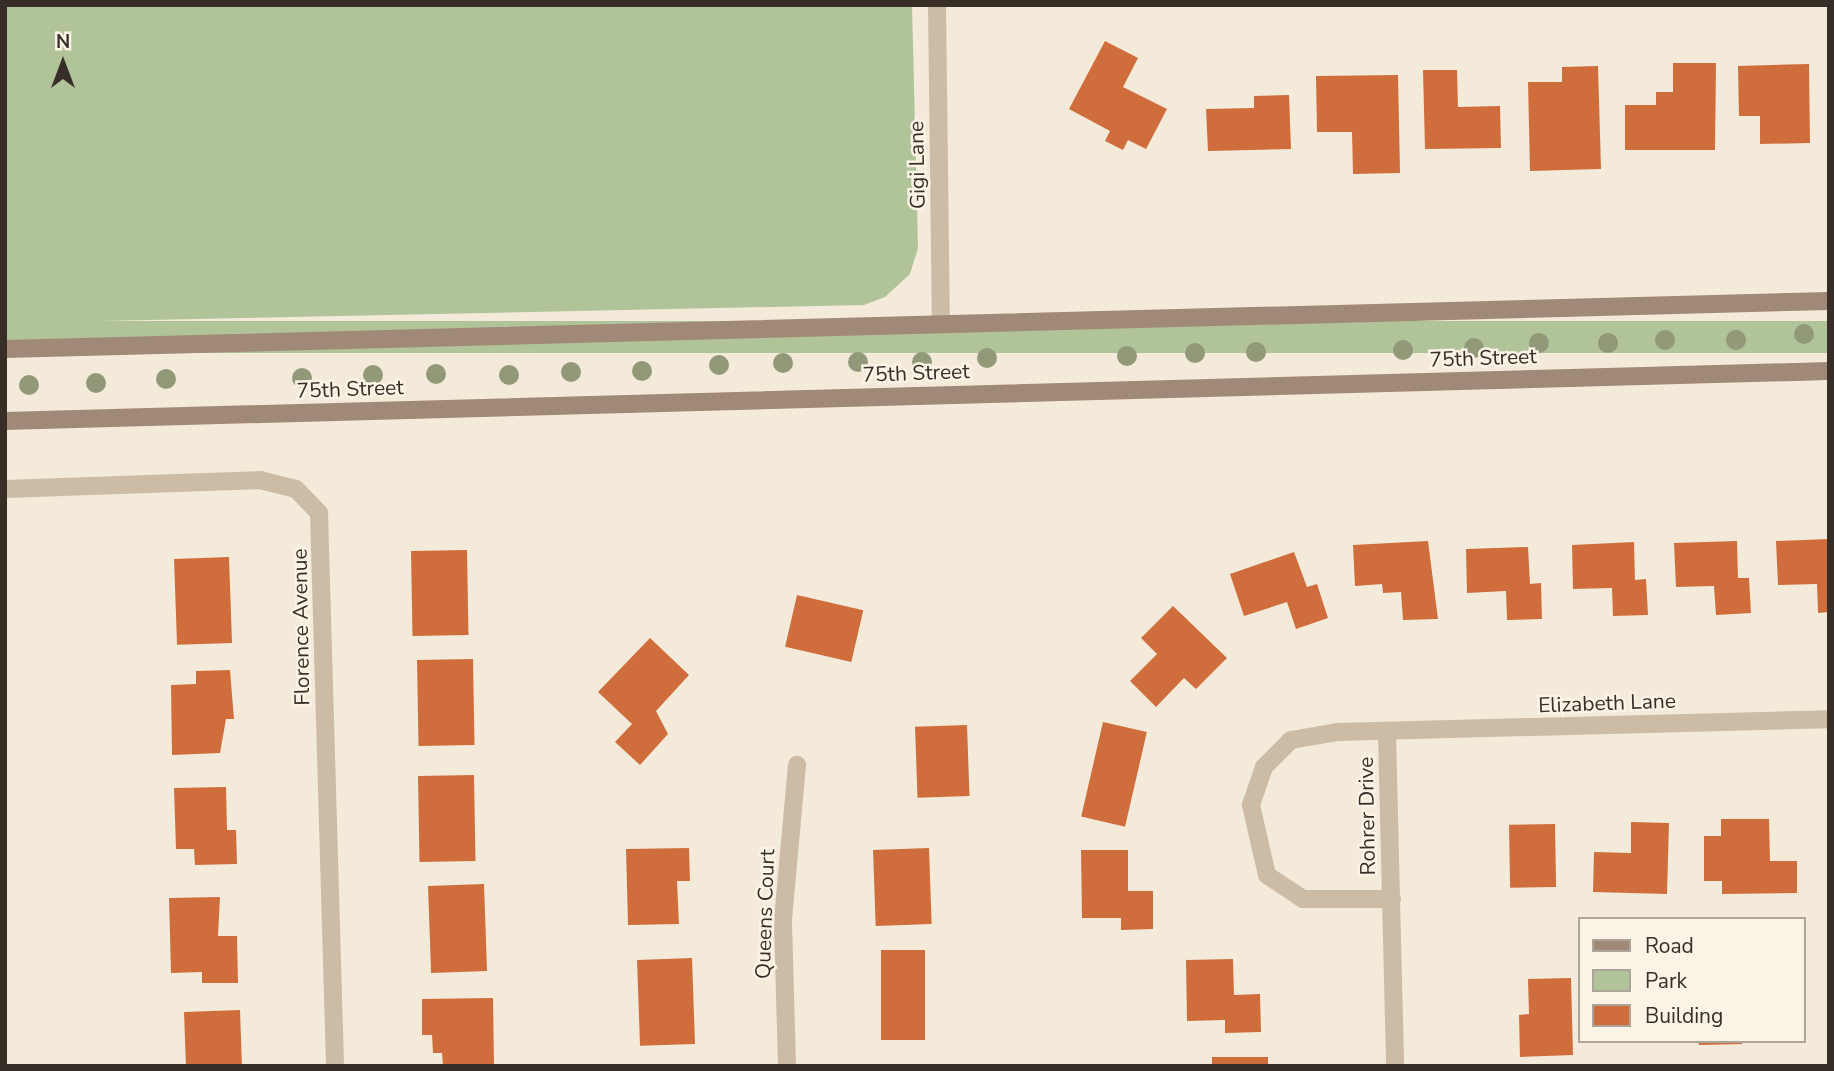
<!DOCTYPE html>
<style>
body{margin:0}
#map{position:relative;width:1834px;height:1071px;overflow:hidden;background:#f3eada;font-family:"Nunito Sans",sans-serif}
div>[style]{position:absolute}
.green>*{inset:0;background:#b1c399;transform-origin:0 0}
.building>*{inset:0;background:#cf6e3c;transform-origin:0 0}
.minor>*{height:18px;margin:-9px;padding:0 9px;transform-origin:9px;border-radius:9px;background:#ccbba5}
.secondary>*{height:18px;margin:-9px;padding:0 9px;transform-origin:9px;border-radius:9px;background:#a08976}
.trees>*{width:20px;height:20px;margin:-10px;border-radius:50%;background:#929979}
span{translate:-50% -50%;white-space:nowrap;text-align:center;line-height:1.15;-webkit-text-stroke:5px #fbf3e6;paint-order:stroke}
.street-label{font-size:21px;color:#372e27}
.frame{position:absolute;inset:0;border:7px solid #372e27;pointer-events:none}
.legend{position:absolute;left:1578px;top:917px;width:228px;height:126px;box-sizing:border-box;background:#fbf3e6;border:2px solid #ada49a;margin:0;padding:9px 12px;list-style:none;font-size:21px;color:#372e27}
.legend li{display:flex;align-items:center;gap:14px;height:35px}
.legend b{width:35px;border:2px solid #ada49a}
.north{position:absolute;left:28px;top:28px;width:70px;height:70px;-webkit-text-stroke:5px #fbf3e6;paint-order:stroke;rotate:0deg;font-size:19px;font-weight:700;line-height:28px;text-align:center;color:#372e27}
.north::after{content:'';display:block;margin:auto;width:24px;height:32px;background:#372e27;clip-path:polygon(50% 0,100% 100%,50% 72%,0 100%)}
</style>
<div id="map">
<div class="green">
<div style="clip-path:polygon(5px 5px,912px 5px,918px 248px,910px 274px,885px 297px,864px 305px,5px 323px)"></div>
<div style="left:1829px;top:321px;width:32px;height:1825px;rotate:90deg"></div>
</div>
<div class="building">
<div style="clip-path:polygon(1105px 41px,1138px 58px,1123px 87px,1167px 109px,1146px 149px,1128px 140px,1123px 150px,1105px 141px,1110px 131px,1069px 109px)"></div>
<div style="clip-path:polygon(1673px 63px,1716px 63px,1715px 150px,1625px 150px,1625px 105px,1656px 105px,1656px 92px,1673px 92px)"></div>
<div style="clip-path:polygon(1809px 64px,1810px 143px,1760px 144px,1760px 116px,1739px 116px,1738px 66px)"></div>
<div style="clip-path:polygon(1598px 66px,1601px 169px,1530px 171px,1528px 82px,1562px 82px,1562px 67px)"></div>
<div style="clip-path:polygon(1423px 70px,1457px 70px,1458px 107px,1500px 106px,1501px 148px,1425px 149px)"></div>
<div style="clip-path:polygon(1398px 75px,1400px 173px,1353px 174px,1352px 132px,1317px 132px,1316px 76px)"></div>
<div style="clip-path:polygon(1289px 95px,1291px 149px,1208px 151px,1206px 109px,1254px 108px,1254px 96px)"></div>
<div style="clip-path:polygon(1829px 539px,1829px 612px,1818px 613px,1817px 584px,1778px 585px,1776px 541px)"></div>
<div style="clip-path:polygon(1428px 541px,1438px 619px,1403px 620px,1401px 592px,1383px 593px,1382px 584px,1355px 586px,1353px 545px)"></div>
<div style="clip-path:polygon(1737px 541px,1738px 578px,1749px 578px,1751px 613px,1716px 615px,1714px 586px,1676px 587px,1674px 543px)"></div>
<div style="clip-path:polygon(1634px 542px,1635px 580px,1646px 579px,1648px 615px,1613px 616px,1612px 588px,1573px 589px,1572px 545px)"></div>
<div style="clip-path:polygon(1528px 547px,1530px 584px,1541px 583px,1542px 619px,1507px 620px,1506px 591px,1467px 593px,1466px 549px)"></div>
<div style="left:467px;top:550px;width:85px;height:56px;rotate:89deg"></div>
<div style="clip-path:polygon(1294px 552px,1307px 587px,1317px 584px,1328px 618px,1296px 629px,1287px 602px,1244px 616px,1230px 574px)"></div>
<div style="left:229px;top:557px;width:86px;height:55px;rotate:88deg"></div>
<div style="left:797px;top:595px;width:68px;height:53px;rotate:13deg"></div>
<div style="clip-path:polygon(1173px 606px,1227px 658px,1196px 689px,1184px 678px,1156px 707px,1130px 681px,1157px 654px,1141px 638px)"></div>
<div style="clip-path:polygon(650px 638px,689px 675px,656px 711px,668px 734px,640px 765px,615px 742px,632px 724px,598px 692px)"></div>
<div style="left:473px;top:659px;width:86px;height:56px;rotate:89deg"></div>
<div style="clip-path:polygon(230px 670px,234px 719px,226px 719px,220px 753px,172px 755px,171px 685px,196px 684px,196px 671px)"></div>
<div style="left:1103px;top:722px;width:45px;height:97px;rotate:13deg"></div>
<div style="left:967px;top:725px;width:71px;height:52px;rotate:88deg"></div>
<div style="left:474px;top:775px;width:86px;height:56px;rotate:89deg"></div>
<div style="clip-path:polygon(226px 787px,227px 830px,236px 830px,237px 864px,195px 865px,194px 849px,176px 849px,174px 788px)"></div>
<div style="clip-path:polygon(1721px 819px,1769px 819px,1770px 861px,1797px 861px,1797px 893px,1722px 894px,1722px 881px,1704px 881px,1704px 836px,1721px 836px)"></div>
<div style="clip-path:polygon(1631px 822px,1669px 823px,1667px 894px,1593px 892px,1594px 852px,1631px 853px)"></div>
<div style="left:1555px;top:824px;width:63px;height:46px;rotate:89deg"></div>
<div style="clip-path:polygon(689px 848px,690px 881px,677px 881px,679px 924px,628px 925px,626px 849px)"></div>
<div style="left:929px;top:848px;width:76px;height:56px;rotate:88deg"></div>
<div style="clip-path:polygon(1081px 850px,1128px 850px,1128px 891px,1153px 891px,1153px 929px,1121px 930px,1121px 918px,1082px 918px)"></div>
<div style="left:484px;top:884px;width:87px;height:56px;rotate:88deg"></div>
<div style="clip-path:polygon(220px 897px,218px 936px,237px 936px,238px 983px,202px 983px,202px 972px,171px 973px,169px 898px)"></div>
<div style="left:881px;top:950px;width:44px;height:90px"></div>
<div style="left:692px;top:958px;width:86px;height:55px;rotate:88deg"></div>
<div style="clip-path:polygon(1233px 959px,1234px 995px,1260px 994px,1261px 1032px,1225px 1033px,1225px 1020px,1187px 1021px,1186px 960px)"></div>
<div style="clip-path:polygon(1571px 978px,1573px 1055px,1520px 1057px,1519px 1015px,1529px 1014px,1528px 979px)"></div>
<div style="clip-path:polygon(493px 998px,494px 1066px,443px 1066px,442px 1053px,433px 1053px,432px 1035px,422px 1035px,422px 999px)"></div>
<div style="left:240px;top:1010px;width:56px;height:56px;rotate:88deg"></div>
<div style="clip-path:polygon(1698px 1041px,1742px 1041px,1742px 1044px,1699px 1045px)"></div>
<div style="left:1268px;top:1057px;width:9px;height:56px;rotate:90deg"></div>
</div>
<div class="minor">
<div style="left:937px;top:5px;width:319px;rotate:89.3deg"></div>
<div style="left:5px;top:489px;width:255px;rotate:-2deg"></div>
<div style="left:260px;top:480px;width:37px;rotate:14deg"></div>
<div style="left:296px;top:489px;width:33px;rotate:46deg"></div>
<div style="left:319px;top:513px;width:553px;rotate:88.34deg"></div>
<div style="left:1387px;top:734px;width:332px;rotate:88.6deg"></div>
<div style="left:1392px;top:899px;width:89px;rotate:180deg"></div>
<div style="left:1303px;top:899px;width:43px;rotate:-146.3deg"></div>
<div style="left:1267px;top:875px;width:72px;rotate:-102.9deg"></div>
<div style="left:1251px;top:805px;width:40px;rotate:-71.1deg"></div>
<div style="left:1264px;top:767px;width:38px;rotate:-45deg"></div>
<div style="left:1291px;top:740px;width:48px;rotate:-9.7deg"></div>
<div style="left:1338px;top:732px;width:491px;rotate:-1.5deg"></div>
<div style="left:787px;top:1066px;width:147px;rotate:-91.6deg"></div>
<div style="left:783px;top:919px;width:155px;rotate:-84.8deg"></div>
</div>
<div class="secondary">
<div style="left:5px;top:349px;width:1825px;rotate:-1.51deg"></div>
<div style="left:5px;top:421px;width:1825px;rotate:-1.57deg"></div>
</div>
<div class="trees">
<div style="left:1804px;top:334px"></div>
<div style="left:1665px;top:340px"></div>
<div style="left:1736px;top:340px"></div>
<div style="left:1539px;top:343px"></div>
<div style="left:1608px;top:343px"></div>
<div style="left:1474px;top:348px"></div>
<div style="left:1403px;top:350px"></div>
<div style="left:1256px;top:352px"></div>
<div style="left:1195px;top:353px"></div>
<div style="left:1127px;top:356px"></div>
<div style="left:987px;top:358px"></div>
<div style="left:858px;top:362px"></div>
<div style="left:922px;top:362px"></div>
<div style="left:783px;top:363px"></div>
<div style="left:719px;top:365px"></div>
<div style="left:642px;top:371px"></div>
<div style="left:571px;top:372px"></div>
<div style="left:436px;top:374px"></div>
<div style="left:373px;top:375px"></div>
<div style="left:509px;top:375px"></div>
<div style="left:302px;top:378px"></div>
<div style="left:166px;top:379px"></div>
<div style="left:96px;top:383px"></div>
<div style="left:29px;top:385px"></div>
</div>
<div class="street-label">
<span style="left:917px;top:165px;rotate:-91deg">Gigi Lane</span>
<span style="left:1483px;top:358px;rotate:-2deg">75th Street</span>
<span style="left:916px;top:373px;rotate:-2deg">75th Street</span>
<span style="left:350px;top:389px;rotate:-2deg">75th Street</span>
<span style="left:301px;top:627px;rotate:-91deg">Florence Avenue</span>
<span style="left:1607px;top:703px;rotate:-2deg">Elizabeth Lane</span>
<span style="left:1367px;top:816px;rotate:-91deg">Rohrer Drive</span>
<span style="left:765px;top:914px;rotate:-88deg">Queens Court</span>
</div>
<div class="frame"></div>
<ul class="legend">
<li><b style="height:9px;background:#a08976"></b>Road</li>
<li><b style="height:19px;background:#b1c399"></b>Park</li>
<li><b style="height:19px;background:#cf6e3c"></b>Building</li>
</ul>
<div class="north">N</div>
</div>
